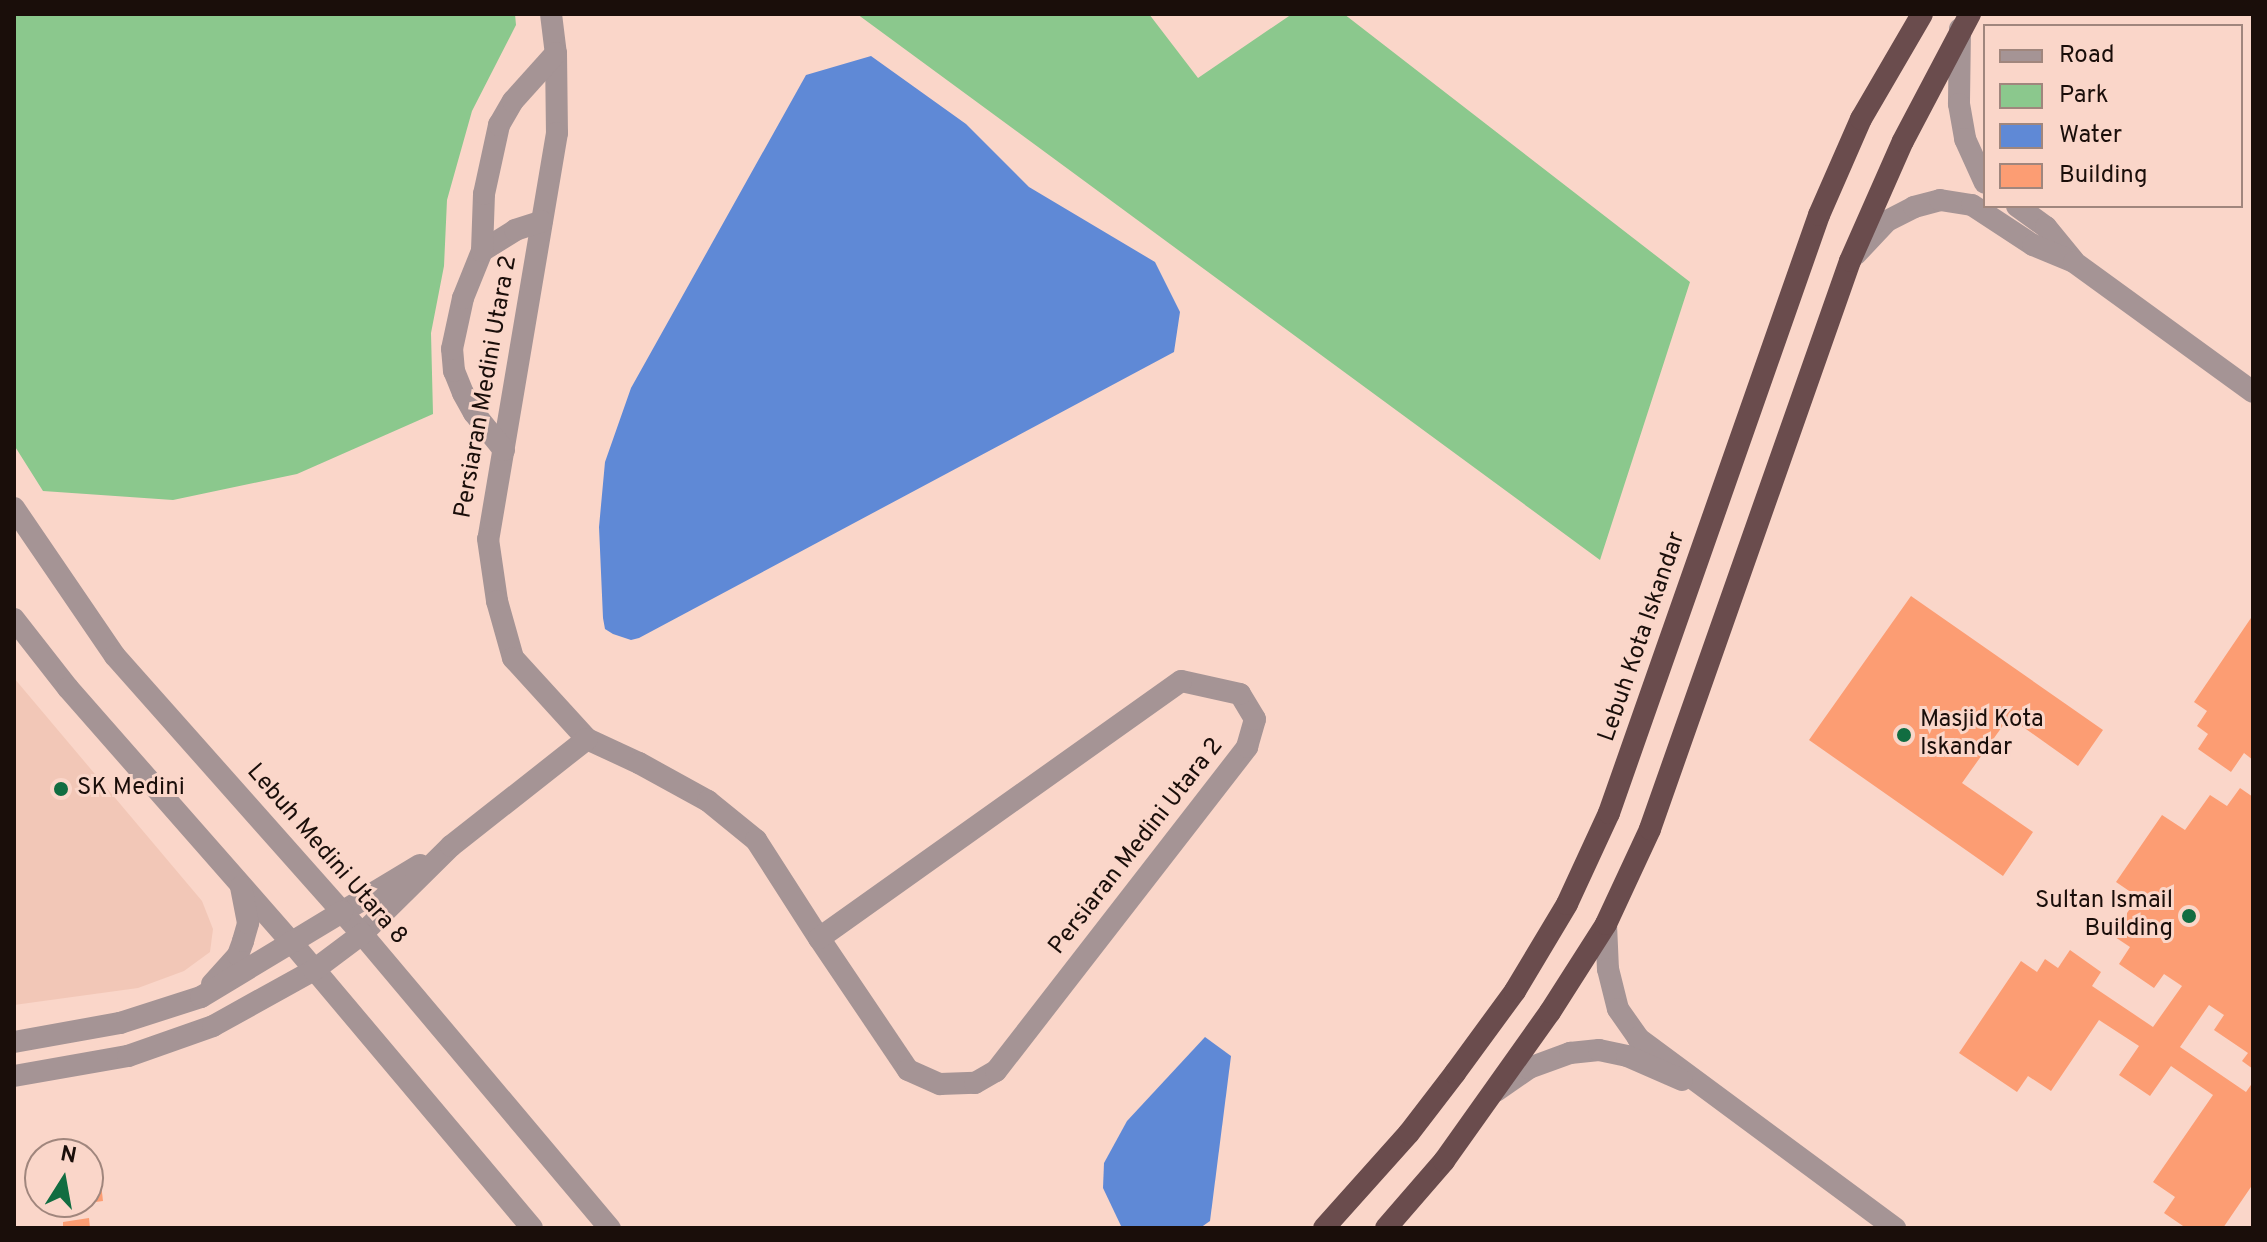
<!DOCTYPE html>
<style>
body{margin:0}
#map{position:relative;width:2267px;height:1242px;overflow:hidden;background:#fad6c9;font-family:Overpass,sans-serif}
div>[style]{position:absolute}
.built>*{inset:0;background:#f2c7b7}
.green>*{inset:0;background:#8bc88d}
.water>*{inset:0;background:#5f89d6}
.building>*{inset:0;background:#fc9d73}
.minor>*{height:22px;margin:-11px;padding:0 11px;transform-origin:11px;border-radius:11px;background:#a59495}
.tertiary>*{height:22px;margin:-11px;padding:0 11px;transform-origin:11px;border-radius:11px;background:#a59495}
.trunk>*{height:22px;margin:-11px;padding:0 11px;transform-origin:11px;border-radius:11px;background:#6a4c4d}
.dots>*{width:22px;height:22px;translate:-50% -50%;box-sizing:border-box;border:4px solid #fad6c9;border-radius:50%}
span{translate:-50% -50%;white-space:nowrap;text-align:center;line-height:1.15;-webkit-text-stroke:6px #fad6c9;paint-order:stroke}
.street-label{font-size:24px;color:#1a0e0a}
.poi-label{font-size:24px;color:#1a0e0a}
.left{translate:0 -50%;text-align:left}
.right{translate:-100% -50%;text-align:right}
.frame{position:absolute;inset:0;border:16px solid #1a0e0a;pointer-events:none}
.legend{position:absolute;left:1983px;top:24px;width:260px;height:184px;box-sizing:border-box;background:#fad6c9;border:2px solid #a0867d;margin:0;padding:10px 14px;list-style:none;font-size:24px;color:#1a0e0a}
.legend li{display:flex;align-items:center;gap:16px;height:40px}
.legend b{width:40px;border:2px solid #a0867d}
.north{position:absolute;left:24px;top:1138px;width:80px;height:80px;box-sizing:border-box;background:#fad6c9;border:2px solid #a0867d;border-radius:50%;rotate:11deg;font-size:22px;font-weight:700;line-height:32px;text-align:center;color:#1a0e0a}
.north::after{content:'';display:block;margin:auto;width:28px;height:36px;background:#116d41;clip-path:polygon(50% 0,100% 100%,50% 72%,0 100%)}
</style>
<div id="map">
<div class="built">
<div style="clip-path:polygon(14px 678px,202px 901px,213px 929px,210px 952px,184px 971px,138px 988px,14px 1005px)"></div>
</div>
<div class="green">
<div style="clip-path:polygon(14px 14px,515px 14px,516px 25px,472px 111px,447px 200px,444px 266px,431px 333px,433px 414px,297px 474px,173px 500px,43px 491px,14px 445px)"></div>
<div style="clip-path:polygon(857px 14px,1149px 14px,1198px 78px,1292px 14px,1344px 14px,1690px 282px,1600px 560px)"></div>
</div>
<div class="water">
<div style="clip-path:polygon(871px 56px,966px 124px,1029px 187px,1155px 262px,1180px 312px,1174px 352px,639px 638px,631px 640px,613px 634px,605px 629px,603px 618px,599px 527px,605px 462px,631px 388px,806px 75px)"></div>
<div style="clip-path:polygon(1205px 1037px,1231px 1056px,1210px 1221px,1200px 1228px,1122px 1228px,1103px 1188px,1104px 1163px,1127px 1121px)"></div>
</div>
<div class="building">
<div style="clip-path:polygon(1911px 596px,2103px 730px,2078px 766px,2009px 717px,1962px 783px,2033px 832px,2003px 876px,1809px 740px)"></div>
<div style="clip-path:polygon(2253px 615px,2253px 760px,2244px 753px,2231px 772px,2198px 749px,2208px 734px,2197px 726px,2207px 711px,2194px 702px)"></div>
<div style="clip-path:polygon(2240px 788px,2253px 797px,2253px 1069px,2242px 1061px,2248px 1053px,2214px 1030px,2224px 1015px,2209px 1005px,2180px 1047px,2246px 1092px,2253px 1082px,2253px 1184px,2223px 1228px,2186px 1228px,2164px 1213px,2175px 1197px,2153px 1182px,2213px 1095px,2171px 1066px,2150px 1096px,2119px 1075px,2139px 1046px,2099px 1020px,2051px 1091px,2028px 1076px,2017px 1092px,1959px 1053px,2021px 961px,2037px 972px,2045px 959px,2058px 968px,2070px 950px,2101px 972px,2092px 986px,2153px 1027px,2182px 986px,2164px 974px,2154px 988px,2119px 964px,2130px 947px,2112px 935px,2138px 897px,2116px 882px,2162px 815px,2185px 830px,2210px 795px,2227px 806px)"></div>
<div style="clip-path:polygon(98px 1158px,103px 1201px,88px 1203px,88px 1160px)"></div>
<div style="clip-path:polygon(89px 1218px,90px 1228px,63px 1228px,63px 1222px)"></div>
</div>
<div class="minor">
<div style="left:551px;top:14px;width:39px;rotate:83deg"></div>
<div style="left:556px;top:53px;width:80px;rotate:89.3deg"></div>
<div style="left:557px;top:133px;width:412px;rotate:99.6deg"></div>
<div style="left:488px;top:539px;width:63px;rotate:81.7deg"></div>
<div style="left:497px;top:601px;width:59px;rotate:74.3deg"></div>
<div style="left:513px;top:658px;width:110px;rotate:47.6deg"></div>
<div style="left:587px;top:739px;width:57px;rotate:24.8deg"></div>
<div style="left:639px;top:763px;width:79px;rotate:28.8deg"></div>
<div style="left:708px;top:801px;width:62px;rotate:39.1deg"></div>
<div style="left:756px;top:840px;width:117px;rotate:57.3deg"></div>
<div style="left:819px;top:938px;width:159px;rotate:56deg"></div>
<div style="left:908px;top:1070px;width:35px;rotate:24deg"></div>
<div style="left:940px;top:1084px;width:35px;rotate:-2deg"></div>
<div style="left:975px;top:1083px;width:24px;rotate:-30deg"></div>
<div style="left:996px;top:1071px;width:410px;rotate:-52.2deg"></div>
<div style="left:1247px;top:747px;width:29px;rotate:-74deg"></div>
<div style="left:1255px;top:719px;width:29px;rotate:-121deg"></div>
<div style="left:1240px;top:694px;width:60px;rotate:-167.6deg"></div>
<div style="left:1181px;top:681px;width:444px;rotate:144.6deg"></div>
<div style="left:1960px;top:29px;width:75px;rotate:90.8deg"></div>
<div style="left:1959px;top:104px;width:36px;rotate:80deg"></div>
<div style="left:1965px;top:139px;width:48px;rotate:65.6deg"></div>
<div style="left:2017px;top:206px;width:36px;rotate:36deg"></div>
<div style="left:2046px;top:227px;width:43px;rotate:50.7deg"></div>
<div style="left:482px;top:251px;width:39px;rotate:-32deg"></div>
<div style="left:515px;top:230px;width:28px;rotate:-18deg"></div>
<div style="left:1856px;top:254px;width:45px;rotate:-46.8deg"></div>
<div style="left:1887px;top:221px;width:30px;rotate:-27deg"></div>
<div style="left:1914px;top:207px;width:27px;rotate:-15deg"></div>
<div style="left:1940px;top:200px;width:32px;rotate:9deg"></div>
<div style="left:1972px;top:205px;width:73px;rotate:33.3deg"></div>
<div style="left:2033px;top:245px;width:44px;rotate:22.5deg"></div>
<div style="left:2074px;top:262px;width:221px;rotate:36deg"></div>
<div style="left:504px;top:450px;width:48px;rotate:-129deg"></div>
<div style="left:474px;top:413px;width:23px;rotate:-119deg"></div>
<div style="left:463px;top:393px;width:24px;rotate:-112deg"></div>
<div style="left:454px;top:371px;width:22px;rotate:-95deg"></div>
<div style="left:452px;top:349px;width:52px;rotate:-77.8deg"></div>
<div style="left:463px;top:298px;width:51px;rotate:-68deg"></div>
<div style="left:482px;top:251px;width:57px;rotate:-88deg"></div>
<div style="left:484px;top:194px;width:71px;rotate:-77.7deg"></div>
<div style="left:499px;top:125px;width:28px;rotate:-60deg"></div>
<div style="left:513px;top:101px;width:64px;rotate:-48.1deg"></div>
<div style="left:342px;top:912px;width:91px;rotate:-31.1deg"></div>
<div style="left:1606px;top:924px;width:45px;rotate:87.5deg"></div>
<div style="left:1608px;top:969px;width:41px;rotate:76deg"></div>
<div style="left:1618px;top:1009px;width:35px;rotate:55deg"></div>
<div style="left:1638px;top:1038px;width:320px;rotate:36.5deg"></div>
<div style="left:362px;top:934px;width:125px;rotate:-44.7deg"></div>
<div style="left:451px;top:846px;width:173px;rotate:-38.2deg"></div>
<div style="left:1496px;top:1091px;width:40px;rotate:-34.9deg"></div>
<div style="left:1529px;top:1068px;width:44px;rotate:-20.1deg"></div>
<div style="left:1570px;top:1053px;width:29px;rotate:-6deg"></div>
<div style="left:1599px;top:1050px;width:29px;rotate:12deg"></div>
<div style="left:1627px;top:1056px;width:60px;rotate:23.6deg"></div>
</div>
<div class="tertiary">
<div style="left:14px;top:508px;width:179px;rotate:55.7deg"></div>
<div style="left:115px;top:656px;width:372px;rotate:48.4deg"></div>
<div style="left:362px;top:934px;width:385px;rotate:49.9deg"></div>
<div style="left:14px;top:619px;width:88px;rotate:52deg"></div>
<div style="left:68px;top:688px;width:341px;rotate:48.7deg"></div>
<div style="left:293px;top:944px;width:371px;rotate:49.9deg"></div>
<div style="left:212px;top:984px;width:39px;rotate:-48deg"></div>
<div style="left:238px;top:955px;width:15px;rotate:-70deg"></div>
<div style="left:243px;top:941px;width:19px;rotate:-74deg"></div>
<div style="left:248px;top:923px;width:37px;rotate:-101deg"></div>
<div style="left:14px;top:1042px;width:108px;rotate:-10.2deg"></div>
<div style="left:120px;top:1023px;width:85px;rotate:-17.8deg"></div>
<div style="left:201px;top:997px;width:165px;rotate:-31.1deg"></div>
<div style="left:14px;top:1076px;width:116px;rotate:-10deg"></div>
<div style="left:128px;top:1056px;width:90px;rotate:-19.4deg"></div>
<div style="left:213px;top:1026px;width:115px;rotate:-29deg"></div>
<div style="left:314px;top:970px;width:60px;rotate:-36.9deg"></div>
</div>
<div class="trunk">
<div style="left:1324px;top:1228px;width:127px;rotate:-48.2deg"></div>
<div style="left:1409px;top:1133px;width:76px;rotate:-52.5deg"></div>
<div style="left:1455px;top:1073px;width:102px;rotate:-53.8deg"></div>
<div style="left:1515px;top:991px;width:101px;rotate:-59.1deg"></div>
<div style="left:1567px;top:904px;width:100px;rotate:-65.2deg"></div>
<div style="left:1609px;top:813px;width:634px;rotate:-70.65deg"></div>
<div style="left:1819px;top:215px;width:105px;rotate:-66.4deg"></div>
<div style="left:1861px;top:119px;width:121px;rotate:-59.8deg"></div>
<div style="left:1386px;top:1228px;width:89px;rotate:-49.1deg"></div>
<div style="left:1444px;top:1161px;width:183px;rotate:-54.6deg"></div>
<div style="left:1550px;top:1012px;width:104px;rotate:-57.5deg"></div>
<div style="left:1606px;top:924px;width:105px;rotate:-65.1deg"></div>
<div style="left:1650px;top:829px;width:602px;rotate:-70.6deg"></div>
<div style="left:1850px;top:261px;width:131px;rotate:-66.2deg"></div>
<div style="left:1903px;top:141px;width:144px;rotate:-62.2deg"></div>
</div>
<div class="dots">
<div style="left:1904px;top:735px;background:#116d41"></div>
<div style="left:61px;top:789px;background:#116d41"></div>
<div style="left:2189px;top:916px;background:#116d41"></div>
</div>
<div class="street-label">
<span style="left:487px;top:387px;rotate:-80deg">Persiaran Medini Utara 2</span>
<span style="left:1643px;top:637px;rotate:-71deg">Lebuh Kota Iskandar</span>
<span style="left:1137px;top:847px;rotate:-52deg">Persiaran Medini Utara 2</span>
<span style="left:326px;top:855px;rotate:49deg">Lebuh Medini Utara 8</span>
</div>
<div class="poi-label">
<span class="left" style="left:1920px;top:735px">Masjid Kota<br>Iskandar</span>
<span class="left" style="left:77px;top:789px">SK Medini</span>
<span class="right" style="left:2173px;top:916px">Sultan Ismail<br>Building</span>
</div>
<div class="frame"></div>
<ul class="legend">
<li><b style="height:10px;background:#a59495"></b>Road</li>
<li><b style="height:22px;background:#8bc88d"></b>Park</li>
<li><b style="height:22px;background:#5f89d6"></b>Water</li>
<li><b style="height:22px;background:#fc9d73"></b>Building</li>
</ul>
<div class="north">N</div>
</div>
